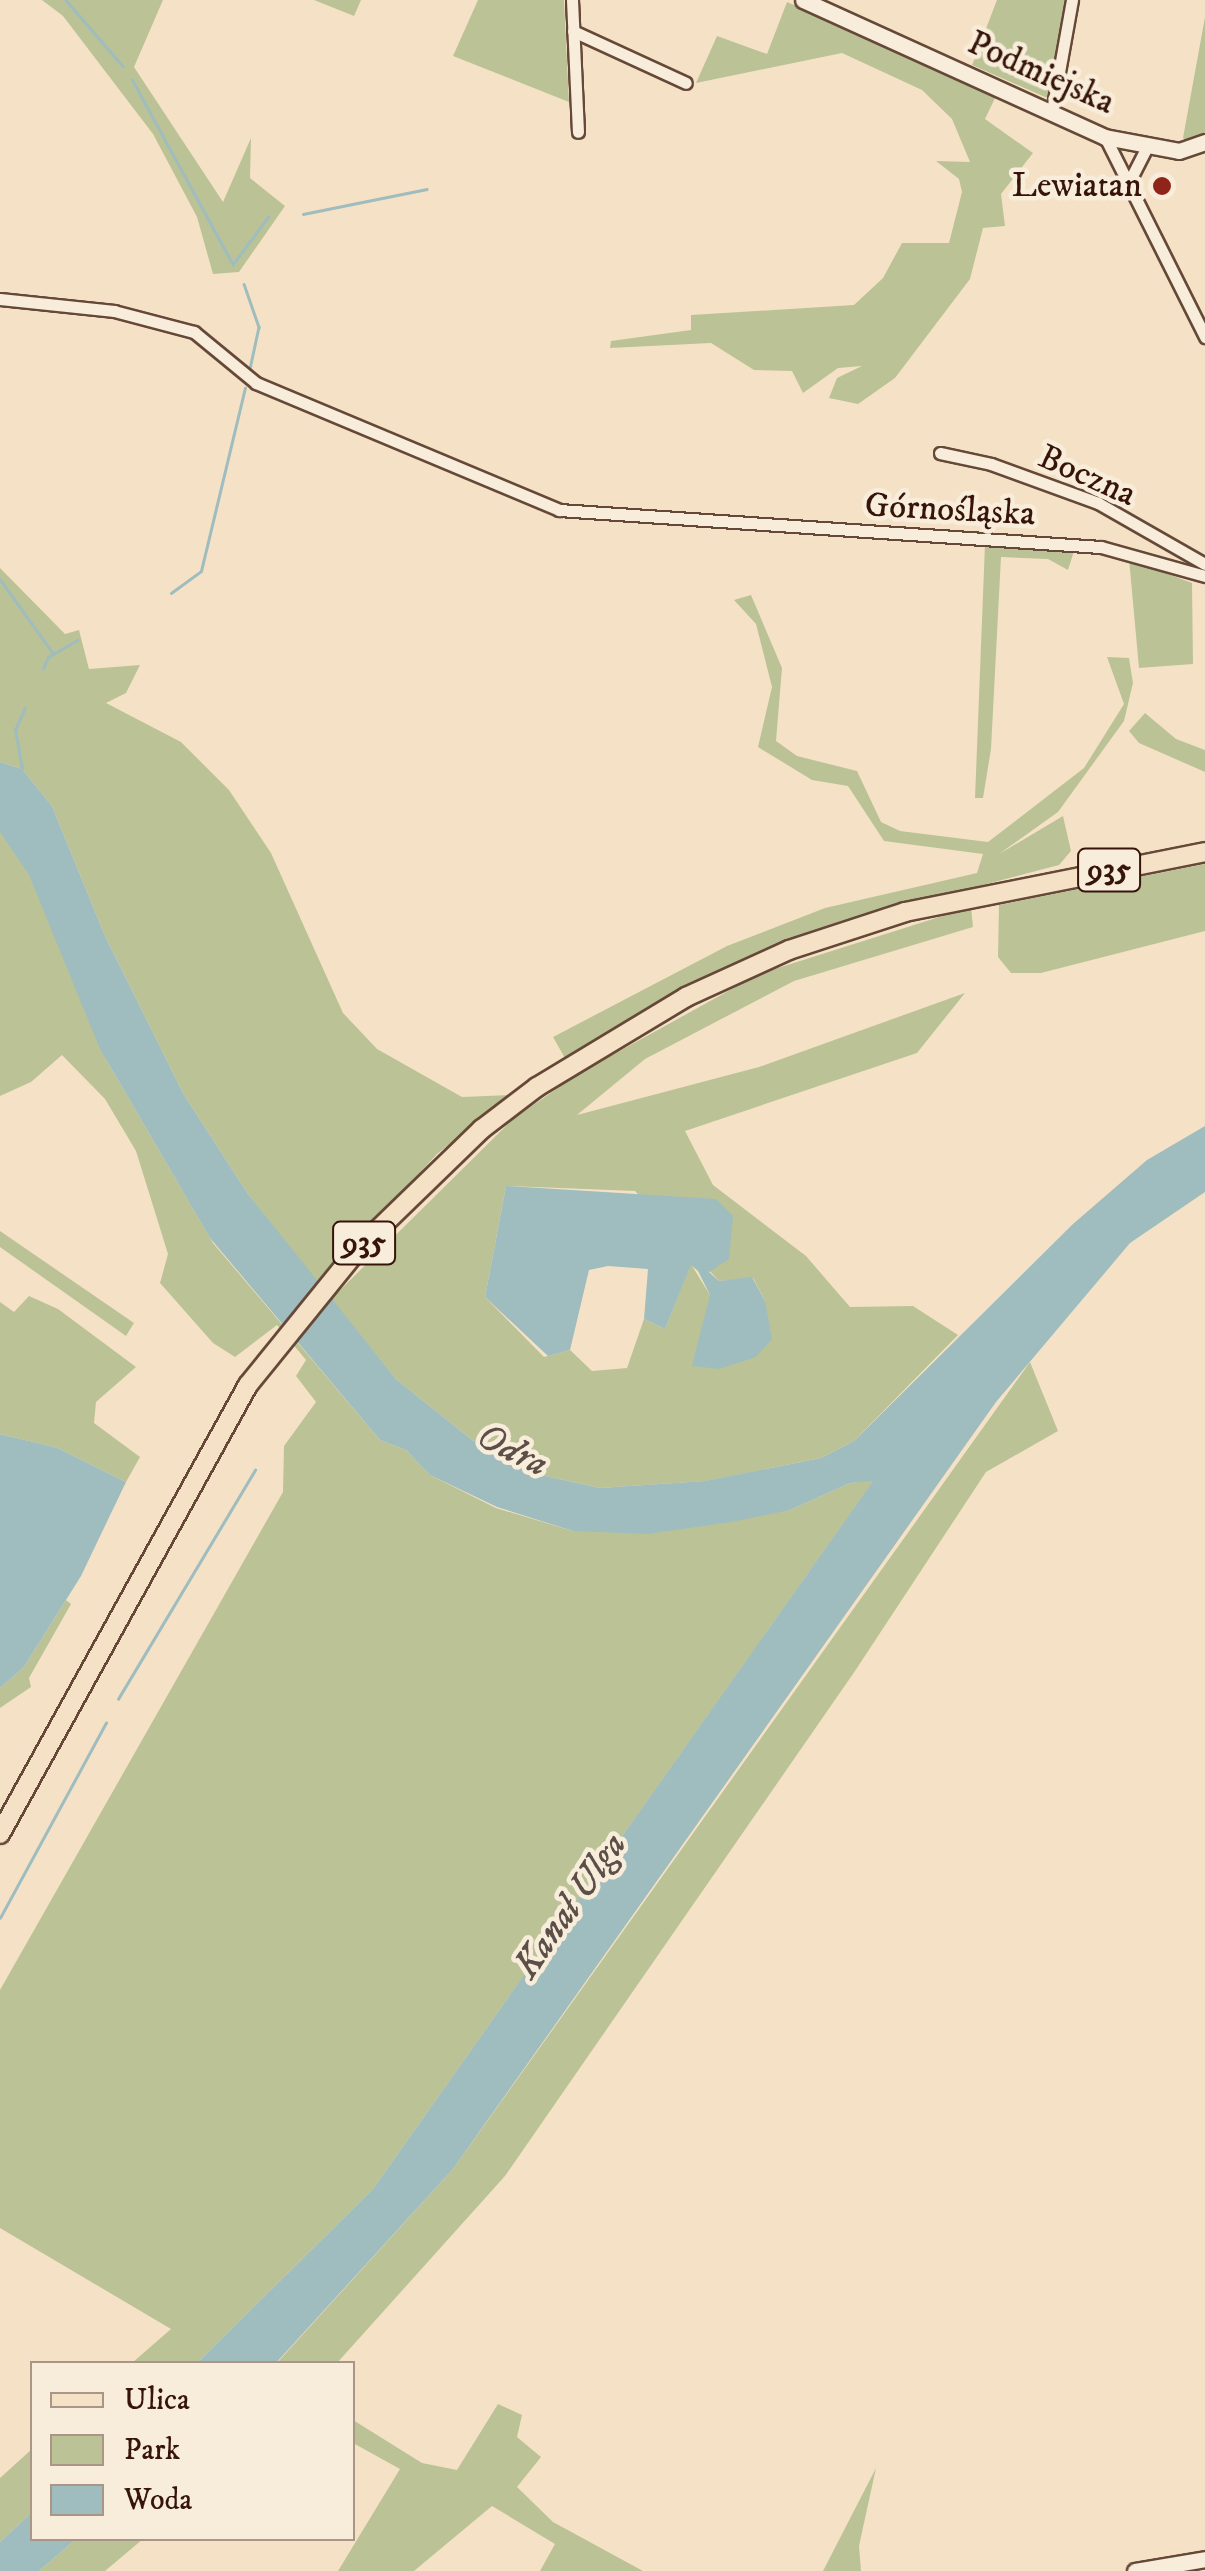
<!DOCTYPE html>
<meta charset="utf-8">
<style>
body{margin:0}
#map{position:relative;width:1205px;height:2571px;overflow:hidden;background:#f5e2c6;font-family:"IM FELL DW Pica",serif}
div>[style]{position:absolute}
.green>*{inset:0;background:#bbc396}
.water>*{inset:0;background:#9fbcbe}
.stream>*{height:2.5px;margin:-1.25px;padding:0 1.25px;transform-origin:1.25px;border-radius:1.25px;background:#9fbcbe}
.roads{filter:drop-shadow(2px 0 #664838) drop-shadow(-2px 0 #664838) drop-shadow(0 2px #664838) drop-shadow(0 -2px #664838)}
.street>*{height:11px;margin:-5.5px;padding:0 5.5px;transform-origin:5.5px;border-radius:5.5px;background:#f8ecda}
.secondary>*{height:15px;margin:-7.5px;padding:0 7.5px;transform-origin:7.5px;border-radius:7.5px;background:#f8ecda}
.primary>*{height:18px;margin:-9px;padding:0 9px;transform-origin:9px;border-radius:9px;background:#f5e2c6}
.dots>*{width:28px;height:28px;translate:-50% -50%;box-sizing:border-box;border:5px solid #f8ecda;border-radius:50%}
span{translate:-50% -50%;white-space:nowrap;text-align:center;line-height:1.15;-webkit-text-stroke:9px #f8ecda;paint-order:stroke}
.shield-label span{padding:2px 8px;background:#f8ecda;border:2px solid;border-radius:8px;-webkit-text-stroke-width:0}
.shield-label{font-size:32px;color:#361508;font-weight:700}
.street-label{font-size:35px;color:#361508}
.poi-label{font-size:35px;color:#361508}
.right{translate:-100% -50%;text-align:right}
.water-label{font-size:38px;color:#5b4f48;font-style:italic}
.legend{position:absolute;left:30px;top:2361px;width:325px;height:180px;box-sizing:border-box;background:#f8ecda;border:2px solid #aa9686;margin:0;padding:12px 18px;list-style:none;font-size:30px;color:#361508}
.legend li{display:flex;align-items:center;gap:20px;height:50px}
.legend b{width:50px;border:2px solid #aa9686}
</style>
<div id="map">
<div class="green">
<div style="clip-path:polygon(42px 0,163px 0,134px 67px,223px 202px,251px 138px,250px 178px,285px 206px,239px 272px,213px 274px,197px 217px,153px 134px,63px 16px)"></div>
<div style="clip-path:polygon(314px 0,361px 0,354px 16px)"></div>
<div style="clip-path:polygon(478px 0,564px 0,569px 102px,453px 56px)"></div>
<div style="clip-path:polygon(997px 0,1069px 0,1057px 68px,1046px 69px,1056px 74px,1052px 100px,972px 65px)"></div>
<div style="clip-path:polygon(787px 2px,997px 94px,985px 119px,1033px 153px,1001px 194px,1005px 226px,983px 228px,970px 279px,895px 378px,858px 404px,829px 398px,837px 378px,862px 366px,838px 368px,803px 393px,792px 371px,754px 370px,711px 343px,610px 348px,611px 341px,691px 330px,691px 315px,854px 305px,883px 278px,902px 243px,949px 243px,962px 192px,959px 179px,936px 161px,970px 162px,952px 119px,922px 90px,842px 53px,696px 83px,717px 36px,767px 54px)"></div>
<div style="clip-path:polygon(1205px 17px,1205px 132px,1188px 142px,1183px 138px)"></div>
<div style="clip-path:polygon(985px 544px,1075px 548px,1068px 570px,1048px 559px,1001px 557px,991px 749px,983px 798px,975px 798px)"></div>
<div style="clip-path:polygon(1129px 559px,1192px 583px,1193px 664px,1139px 668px)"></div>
<div style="clip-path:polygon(0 568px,65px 634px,79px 630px,89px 669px,140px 665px,126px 693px,106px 703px,181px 742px,229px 790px,271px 853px,343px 1013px,377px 1049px,462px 1097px,512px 1095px,437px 1154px,318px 1284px,248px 1194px,184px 1095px,105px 936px,52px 806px,22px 769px,0 762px)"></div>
<div style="clip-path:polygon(751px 595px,782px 668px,776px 741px,797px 756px,857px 771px,881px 822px,900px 831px,988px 842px,1084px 768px,1124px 704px,1107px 657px,1129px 658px,1133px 683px,1124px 721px,1058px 812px,999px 854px,1063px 816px,1071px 851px,1059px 865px,839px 923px,726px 967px,566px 1060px,553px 1037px,727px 946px,825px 908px,977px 873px,983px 854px,884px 841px,848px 786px,812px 780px,758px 747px,772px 687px,756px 624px,734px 600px)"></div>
<div style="clip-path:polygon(1145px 713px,1176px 739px,1205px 750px,1205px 772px,1139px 743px,1129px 731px)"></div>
<div style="clip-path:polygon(0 831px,31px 877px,107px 1061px,213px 1243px,380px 1440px,406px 1450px,430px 1475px,496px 1508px,573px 1531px,790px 1510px,850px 1483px,874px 1480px,373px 2189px,197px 2363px,132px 2363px,171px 2329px,0 2228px,0 1990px,283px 1492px,284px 1446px,316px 1402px,296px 1376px,306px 1360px,277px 1325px,235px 1357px,213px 1343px,160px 1283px,168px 1254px,136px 1151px,105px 1099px,62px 1055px,31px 1082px,0 1096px)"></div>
<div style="clip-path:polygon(1205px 864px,1205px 931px,1041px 973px,1011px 973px,998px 957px,999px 905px)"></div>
<div style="clip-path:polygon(evenodd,971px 907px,973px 927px,794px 981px,645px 1059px,577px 1115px,759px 1067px,965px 993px,917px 1053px,685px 1131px,713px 1185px,806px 1256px,850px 1307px,913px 1306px,958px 1335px,854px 1441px,821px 1458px,706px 1481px,600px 1488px,541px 1475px,472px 1440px,396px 1379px,331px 1299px,513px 1119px,578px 1074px,759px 974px,971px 907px,506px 1186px,635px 1191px,719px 1281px,753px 1278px,765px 1301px,710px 1295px,691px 1264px,665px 1329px,644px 1319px,627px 1368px,592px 1371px,570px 1350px,544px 1357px,485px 1297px,506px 1186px)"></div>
<div style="clip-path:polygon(0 1231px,134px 1323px,126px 1336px,0 1247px)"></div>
<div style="clip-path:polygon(29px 1296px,58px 1309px,136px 1367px,96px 1402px,94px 1423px,140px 1457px,126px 1482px,58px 1448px,0 1434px,0 1302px,14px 1312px)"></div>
<div style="clip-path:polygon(1030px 1362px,1058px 1431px,986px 1472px,855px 1671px,505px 2176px,337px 2363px,276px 2364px,453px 2169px)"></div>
<div style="clip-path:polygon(66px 1600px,71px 1604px,29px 1678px,31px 1687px,0 1708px,0 1688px,24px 1667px)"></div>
<div style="clip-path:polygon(498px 2404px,522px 2415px,517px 2437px,541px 2457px,517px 2487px,553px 2522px,643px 2571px,540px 2571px,555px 2544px,492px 2506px,414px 2571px,338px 2571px,400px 2469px,353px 2443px,353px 2420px,422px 2463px,457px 2470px)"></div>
<div style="clip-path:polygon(32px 2449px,32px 2512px,0 2542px,0 2478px)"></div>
<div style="clip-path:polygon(876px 2468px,859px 2546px,861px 2571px,823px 2571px)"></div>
<div style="clip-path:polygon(76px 2539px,143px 2539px,105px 2571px,39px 2571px)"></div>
</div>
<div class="water">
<div style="clip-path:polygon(0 762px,22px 769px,52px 806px,105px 936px,184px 1095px,248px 1194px,396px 1379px,472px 1440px,541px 1475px,600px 1488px,705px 1481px,821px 1458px,854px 1441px,1073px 1224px,1147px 1160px,1205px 1126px,1205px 1192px,1130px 1243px,996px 1402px,453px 2169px,276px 2363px,197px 2363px,373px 2189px,873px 1481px,850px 1483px,790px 1510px,731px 1522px,648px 1534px,573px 1531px,497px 1507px,430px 1475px,406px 1450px,380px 1440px,210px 1238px,100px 1049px,29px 875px,0 832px)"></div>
<div style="clip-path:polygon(506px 1186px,716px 1199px,733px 1216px,729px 1259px,709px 1272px,719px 1281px,752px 1277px,765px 1301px,772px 1339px,756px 1357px,719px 1369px,692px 1366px,710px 1295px,698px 1271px,691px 1265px,665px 1329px,644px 1319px,648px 1269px,608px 1266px,589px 1270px,570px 1350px,548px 1356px,485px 1297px)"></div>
<div style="clip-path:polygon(0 1434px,58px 1448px,126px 1482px,81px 1576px,24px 1667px,0 1688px)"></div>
<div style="clip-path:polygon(32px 2512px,32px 2538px,76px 2539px,39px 2571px,0 2571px,0 2542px)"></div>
</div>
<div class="stream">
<div style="left:66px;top:0;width:87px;rotate:49.2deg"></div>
<div style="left:132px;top:79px;width:211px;rotate:61.4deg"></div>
<div style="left:233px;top:264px;width:59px;rotate:-53.3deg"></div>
<div style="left:303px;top:214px;width:126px;rotate:-11.4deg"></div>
<div style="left:244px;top:284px;width:46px;rotate:70.8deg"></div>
<div style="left:259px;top:327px;width:43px;rotate:102.1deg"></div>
<div style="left:0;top:579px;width:91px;rotate:54.4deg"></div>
<div style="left:171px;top:593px;width:37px;rotate:-36deg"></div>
<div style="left:201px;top:571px;width:188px;rotate:-76.5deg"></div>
<div style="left:43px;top:669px;width:13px;rotate:-67deg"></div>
<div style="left:48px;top:657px;width:34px;rotate:-30deg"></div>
<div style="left:22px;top:769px;width:40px;rotate:-100deg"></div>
<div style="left:15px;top:730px;width:24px;rotate:-66deg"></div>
<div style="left:118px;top:1699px;width:267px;rotate:-59.1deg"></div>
<div style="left:0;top:1918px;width:222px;rotate:-61.5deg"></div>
</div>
<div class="roads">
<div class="street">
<div style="left:572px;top:0;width:132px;rotate:87.4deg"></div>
<div style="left:573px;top:31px;width:124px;rotate:24.7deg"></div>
<div style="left:1052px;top:111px;width:113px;rotate:-79.8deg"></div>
<div style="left:1105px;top:137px;width:224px;rotate:63.4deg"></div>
<div style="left:1129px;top:182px;width:38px;rotate:-63deg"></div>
<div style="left:0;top:299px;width:115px;rotate:6deg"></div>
<div style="left:114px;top:311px;width:83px;rotate:14.7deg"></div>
<div style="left:194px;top:332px;width:80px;rotate:39.4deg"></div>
<div style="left:256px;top:383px;width:329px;rotate:22.7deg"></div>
<div style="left:559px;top:510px;width:543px;rotate:3.91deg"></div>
<div style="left:1101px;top:547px;width:108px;rotate:15.6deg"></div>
<div style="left:940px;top:453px;width:52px;rotate:12.2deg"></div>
<div style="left:991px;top:464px;width:114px;rotate:20deg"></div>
<div style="left:1098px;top:503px;width:123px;rotate:29.7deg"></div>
</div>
<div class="secondary">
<div style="left:803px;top:0;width:332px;rotate:24.4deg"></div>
<div style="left:1105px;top:137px;width:75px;rotate:10.7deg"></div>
<div style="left:1179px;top:151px;width:28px;rotate:-19deg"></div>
<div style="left:1135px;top:2571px;width:71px;rotate:-9.7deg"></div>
</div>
<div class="primary">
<div style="left:0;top:1834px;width:513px;rotate:-61.09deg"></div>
<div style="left:248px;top:1385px;width:176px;rotate:-51deg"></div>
<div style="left:359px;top:1248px;width:171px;rotate:-44.1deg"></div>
<div style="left:482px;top:1129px;width:69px;rotate:-37.4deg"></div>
<div style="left:537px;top:1087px;width:174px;rotate:-31.1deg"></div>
<div style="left:686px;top:997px;width:113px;rotate:-24.5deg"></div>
<div style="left:789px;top:950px;width:122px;rotate:-18.1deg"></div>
<div style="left:905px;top:912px;width:306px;rotate:-11.3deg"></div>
</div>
</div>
<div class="dots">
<div style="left:1162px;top:186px;background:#8f2418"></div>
</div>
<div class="shield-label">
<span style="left:1109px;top:870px">935</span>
<span style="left:364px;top:1243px">935</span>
</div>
<div class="street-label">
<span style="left:1041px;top:73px;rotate:24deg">Podmiejska</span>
<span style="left:1087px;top:476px;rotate:24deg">Boczna</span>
<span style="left:950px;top:510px;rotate:3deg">Górnośląska</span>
</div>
<div class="poi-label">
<span class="right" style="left:1142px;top:186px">Lewiatan</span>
</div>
<div class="water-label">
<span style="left:512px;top:1451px;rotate:27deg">Odra</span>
<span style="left:571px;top:1906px;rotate:-55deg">Kanał Ulga</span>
</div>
<ul class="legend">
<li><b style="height:12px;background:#f5e2c6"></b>Ulica</li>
<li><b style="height:28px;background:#bbc396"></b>Park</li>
<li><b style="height:28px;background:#9fbcbe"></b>Woda</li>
</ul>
</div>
